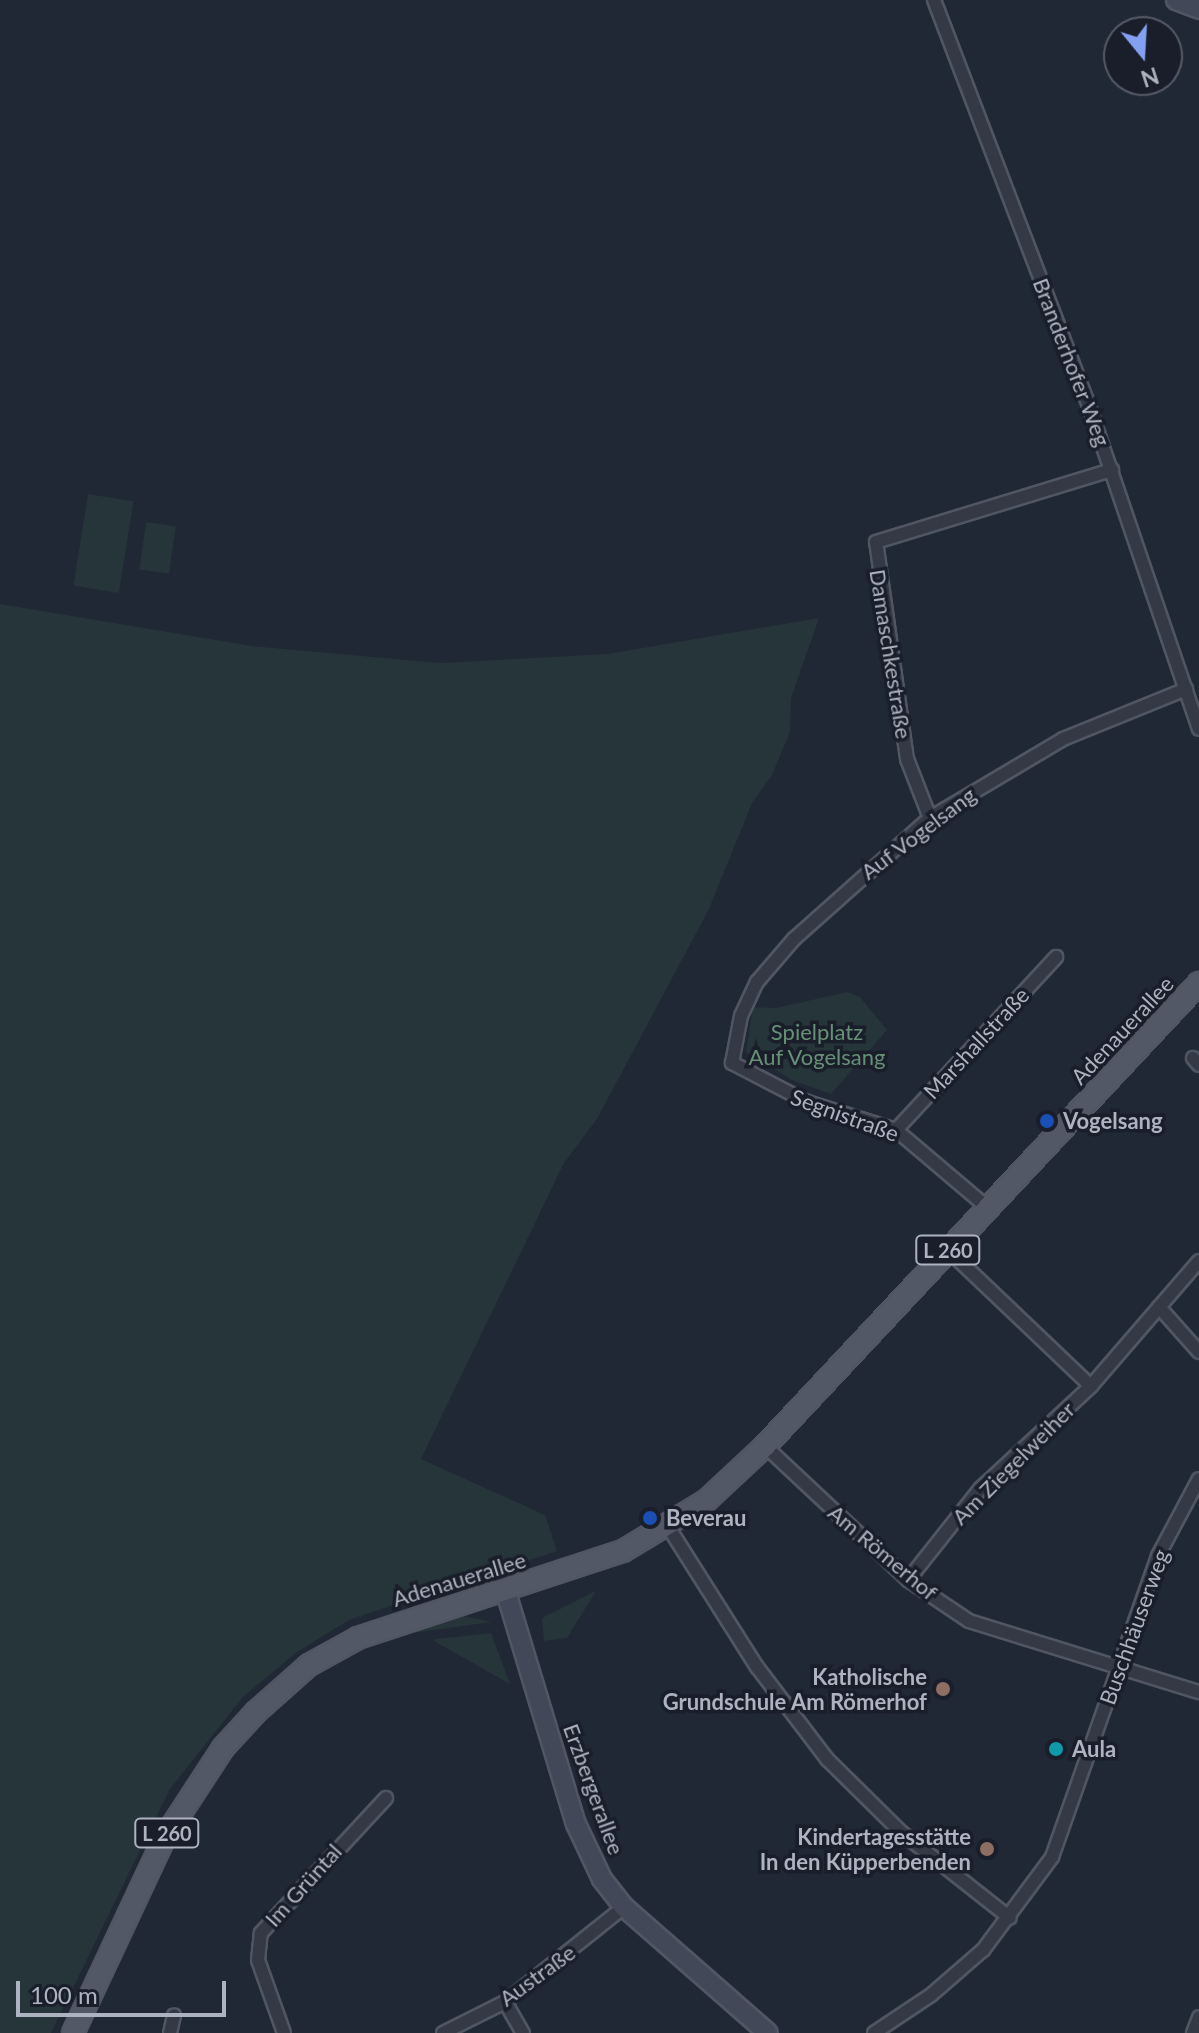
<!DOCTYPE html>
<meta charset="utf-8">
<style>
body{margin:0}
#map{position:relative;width:1199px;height:2033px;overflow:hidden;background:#202735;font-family:Lato,sans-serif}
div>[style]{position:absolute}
.green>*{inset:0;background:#253539;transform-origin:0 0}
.roads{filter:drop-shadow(2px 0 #515663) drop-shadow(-2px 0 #515663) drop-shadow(0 2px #515663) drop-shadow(0 -2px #515663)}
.street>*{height:12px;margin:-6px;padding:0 6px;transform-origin:6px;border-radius:6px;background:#343945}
.secondary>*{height:18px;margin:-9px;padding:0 9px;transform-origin:9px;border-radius:9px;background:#424858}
.primary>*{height:20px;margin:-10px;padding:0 10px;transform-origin:10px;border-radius:10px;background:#525866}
.dots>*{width:22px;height:22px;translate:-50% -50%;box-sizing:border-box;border:4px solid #191e2a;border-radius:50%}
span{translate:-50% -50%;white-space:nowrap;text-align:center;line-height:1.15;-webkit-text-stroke:7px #191e2a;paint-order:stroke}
.shield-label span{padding:2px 6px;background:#191e2a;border:2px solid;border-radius:6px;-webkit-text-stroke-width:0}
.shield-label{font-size:20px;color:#aeb3c2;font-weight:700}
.street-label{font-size:22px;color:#aeb3c2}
.park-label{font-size:22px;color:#679176}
.poi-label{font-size:22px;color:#aeb3c2;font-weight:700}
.left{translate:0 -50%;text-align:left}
.right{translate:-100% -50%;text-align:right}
.north{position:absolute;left:1103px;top:16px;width:80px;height:80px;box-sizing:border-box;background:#191e2a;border:2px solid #555a67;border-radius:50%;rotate:162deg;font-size:22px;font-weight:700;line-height:32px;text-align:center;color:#aeb3c2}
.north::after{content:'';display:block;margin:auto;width:28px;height:36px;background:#84a1f1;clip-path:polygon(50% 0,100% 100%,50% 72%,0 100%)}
.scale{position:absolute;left:16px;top:1981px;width:210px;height:36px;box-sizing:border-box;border:4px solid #aeb3c2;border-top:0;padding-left:10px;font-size:24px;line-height:28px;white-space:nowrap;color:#aeb3c2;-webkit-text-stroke:6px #191e2a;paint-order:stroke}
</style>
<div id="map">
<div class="green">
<div style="left:88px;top:494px;width:46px;height:93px;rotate:9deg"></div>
<div style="left:146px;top:522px;width:30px;height:48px;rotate:8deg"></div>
<div style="clip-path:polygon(0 604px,252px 646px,441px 663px,607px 654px,819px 618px,791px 698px,790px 732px,772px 775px,752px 803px,709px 909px,597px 1119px,564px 1163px,421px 1459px,545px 1515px,557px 1551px,349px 1620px,297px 1652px,243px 1697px,170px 1789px,51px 2033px,0 2033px)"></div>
<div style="clip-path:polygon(847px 992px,860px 997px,887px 1030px,831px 1094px,794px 1081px,746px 1052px,753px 1007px,776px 1008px)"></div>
<div style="clip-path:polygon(596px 1591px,567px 1638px,544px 1641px,542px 1618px)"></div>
<div style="clip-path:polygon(463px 1616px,492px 1622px,405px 1634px,411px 1630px)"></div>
<div style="clip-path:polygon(491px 1633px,510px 1684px,434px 1641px,436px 1639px)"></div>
</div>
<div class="roads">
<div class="street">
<div style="left:934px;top:0;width:431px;rotate:69.1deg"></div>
<div style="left:1088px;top:403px;width:344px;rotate:71.2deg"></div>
<div style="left:930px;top:818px;width:63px;rotate:-111.3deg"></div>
<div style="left:907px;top:759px;width:219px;rotate:-98.1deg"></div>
<div style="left:876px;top:542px;width:247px;rotate:-17deg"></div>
<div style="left:1193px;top:1058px;width:9px;rotate:49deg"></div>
<div style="left:896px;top:1130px;width:236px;rotate:-47.2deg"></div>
<div style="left:988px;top:1208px;width:121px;rotate:-139.7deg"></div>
<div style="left:896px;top:1130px;width:93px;rotate:-162.5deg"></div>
<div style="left:807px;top:1102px;width:85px;rotate:-152.5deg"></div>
<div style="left:732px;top:1063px;width:48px;rotate:-79.2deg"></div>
<div style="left:741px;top:1016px;width:38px;rotate:-65deg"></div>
<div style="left:757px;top:982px;width:57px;rotate:-49.3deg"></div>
<div style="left:794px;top:939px;width:182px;rotate:-41.7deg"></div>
<div style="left:930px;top:818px;width:155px;rotate:-30.7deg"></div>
<div style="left:1063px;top:739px;width:133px;rotate:-22.1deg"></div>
<div style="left:948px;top:1250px;width:197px;rotate:43.6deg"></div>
<div style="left:1159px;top:1307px;width:60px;rotate:48.4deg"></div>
<div style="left:765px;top:1446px;width:196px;rotate:43.1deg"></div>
<div style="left:908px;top:1580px;width:73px;rotate:33.9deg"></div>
<div style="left:969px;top:1621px;width:241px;rotate:17.2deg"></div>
<div style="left:669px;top:1528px;width:165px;rotate:57.7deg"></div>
<div style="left:757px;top:1667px;width:116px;rotate:52.7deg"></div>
<div style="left:827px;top:1759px;width:105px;rotate:44.6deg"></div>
<div style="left:902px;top:1833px;width:137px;rotate:38.2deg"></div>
<div style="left:908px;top:1580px;width:117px;rotate:-51.6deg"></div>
<div style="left:981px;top:1488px;width:150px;rotate:-42.8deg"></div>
<div style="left:1091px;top:1386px;width:165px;rotate:-49.2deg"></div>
<div style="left:505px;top:2002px;width:36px;rotate:60deg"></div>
<div style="left:170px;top:2033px;width:18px;rotate:-77deg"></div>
<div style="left:284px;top:2033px;width:77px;rotate:-109.6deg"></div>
<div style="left:258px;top:1960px;width:27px;rotate:-84deg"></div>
<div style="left:261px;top:1933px;width:184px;rotate:-47.2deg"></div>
<div style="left:443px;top:2033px;width:69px;rotate:-26.6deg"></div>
<div style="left:505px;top:2002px;width:152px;rotate:-38.6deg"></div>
<div style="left:874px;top:2033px;width:69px;rotate:-33.7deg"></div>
<div style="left:931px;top:1995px;width:69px;rotate:-40.9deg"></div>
<div style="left:983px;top:1950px;width:116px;rotate:-53.4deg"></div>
<div style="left:1052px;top:1857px;width:319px;rotate:-70.6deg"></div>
<div style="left:1158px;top:1556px;width:87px;rotate:-62deg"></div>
<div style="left:1193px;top:2033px;width:17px;rotate:-69deg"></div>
</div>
<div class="secondary">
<div style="left:1176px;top:0;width:25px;rotate:21deg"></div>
<div style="left:505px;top:1589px;width:245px;rotate:73.2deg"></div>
<div style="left:576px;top:1824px;width:61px;rotate:64.7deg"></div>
<div style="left:602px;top:1879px;width:36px;rotate:52deg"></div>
<div style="left:624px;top:1907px;width:191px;rotate:41.2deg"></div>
</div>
<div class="primary">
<div style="left:73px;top:2033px;width:217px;rotate:-64.9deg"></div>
<div style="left:165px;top:1837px;width:106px;rotate:-56.9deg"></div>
<div style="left:223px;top:1748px;width:49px;rotate:-47.5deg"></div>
<div style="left:256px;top:1712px;width:71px;rotate:-41.6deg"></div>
<div style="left:309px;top:1665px;width:56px;rotate:-28.9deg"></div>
<div style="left:358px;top:1638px;width:279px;rotate:-18.2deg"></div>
<div style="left:623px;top:1551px;width:97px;rotate:-31.1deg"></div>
<div style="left:706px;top:1501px;width:81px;rotate:-43deg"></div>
<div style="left:765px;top:1446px;width:635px;rotate:-46.85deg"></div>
</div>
</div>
<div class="dots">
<div style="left:1047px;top:1121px;background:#1a4fb4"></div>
<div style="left:650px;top:1518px;background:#1a4fb4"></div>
<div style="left:943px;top:1689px;background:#8d6e63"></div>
<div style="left:1056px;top:1749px;background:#0f9aa8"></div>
<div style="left:987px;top:1849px;background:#8d6e63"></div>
</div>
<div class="shield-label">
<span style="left:948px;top:1250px">L 260</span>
<span style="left:167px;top:1833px">L 260</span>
</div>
<div class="street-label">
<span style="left:1072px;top:362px;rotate:69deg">Branderhofer Weg</span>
<span style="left:891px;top:654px;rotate:81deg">Damaschkestraße</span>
<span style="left:918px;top:833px;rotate:-37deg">Auf Vogelsang</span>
<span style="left:1122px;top:1030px;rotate:-47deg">Adenauerallee</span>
<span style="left:976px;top:1043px;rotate:-47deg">Marshallstraße</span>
<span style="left:845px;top:1115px;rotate:20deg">Segnistraße</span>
<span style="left:1013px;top:1463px;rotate:-45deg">Am Ziegelweiher</span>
<span style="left:883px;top:1552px;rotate:40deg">Am Römerhof</span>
<span style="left:459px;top:1579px;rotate:-17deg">Adenauerallee</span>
<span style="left:1134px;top:1627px;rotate:-70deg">Buschhäuserweg</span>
<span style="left:594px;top:1789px;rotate:70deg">Erzbergerallee</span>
<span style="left:303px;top:1885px;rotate:-48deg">Im Grüntal</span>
<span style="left:537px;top:1975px;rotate:-36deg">Austraße</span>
</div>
<div class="park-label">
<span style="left:817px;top:1044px">Spielplatz<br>Auf Vogelsang</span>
</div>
<div class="poi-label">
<span class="left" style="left:1063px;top:1121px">Vogelsang</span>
<span class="left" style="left:666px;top:1518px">Beverau</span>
<span class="right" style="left:927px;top:1689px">Katholische<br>Grundschule Am Römerhof</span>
<span class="left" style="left:1072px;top:1749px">Aula</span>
<span class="right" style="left:971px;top:1849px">Kindertagesstätte<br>In den Küpperbenden</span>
</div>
<div class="north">N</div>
<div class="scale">100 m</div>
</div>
